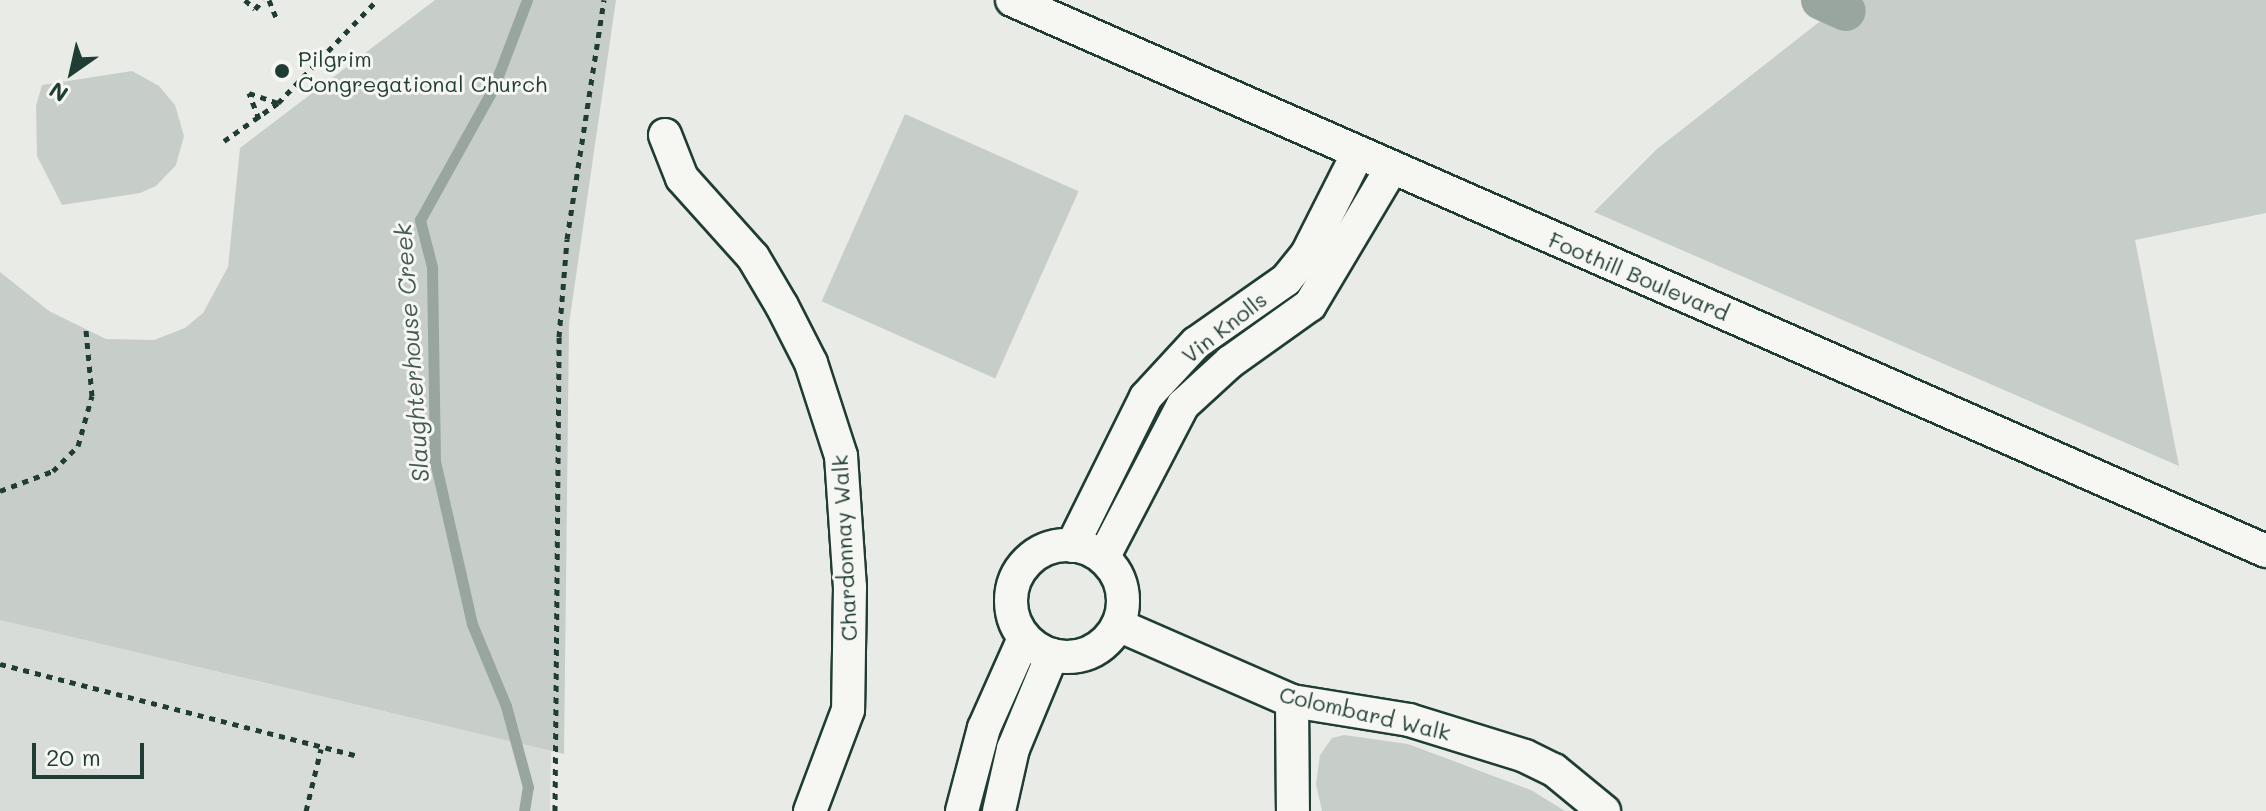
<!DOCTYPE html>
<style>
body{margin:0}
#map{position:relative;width:2266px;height:811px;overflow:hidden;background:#e9ebe7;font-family:Mali,sans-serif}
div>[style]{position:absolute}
.built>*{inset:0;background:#d8dcd8}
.green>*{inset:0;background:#c7cec9;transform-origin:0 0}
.stream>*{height:11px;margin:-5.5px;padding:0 5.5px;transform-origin:5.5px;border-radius:5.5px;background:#99a6a0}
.canal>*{height:40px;margin:-20px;padding:0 20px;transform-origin:20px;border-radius:20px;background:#99a6a0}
.path>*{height:5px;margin-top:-2.5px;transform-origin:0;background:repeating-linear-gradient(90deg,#1f3d34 0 6px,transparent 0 12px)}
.roads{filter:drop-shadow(2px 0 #1f3d34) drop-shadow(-2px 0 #1f3d34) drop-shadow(0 2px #1f3d34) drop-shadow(0 -2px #1f3d34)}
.minor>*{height:32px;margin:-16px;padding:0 16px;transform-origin:16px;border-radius:16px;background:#f6f6f2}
.minor>.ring{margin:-16px;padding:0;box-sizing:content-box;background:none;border:32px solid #f6f6f2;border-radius:50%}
.dots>*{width:22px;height:22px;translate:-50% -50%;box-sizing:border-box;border:4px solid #f6f6f2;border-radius:50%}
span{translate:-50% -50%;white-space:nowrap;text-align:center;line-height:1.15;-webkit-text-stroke:6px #f6f6f2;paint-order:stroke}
.poi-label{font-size:22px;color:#1f3d34}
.left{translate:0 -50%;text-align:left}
.street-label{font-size:22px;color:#1f3d34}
.water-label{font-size:24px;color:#445c54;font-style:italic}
.north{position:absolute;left:32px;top:32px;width:80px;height:80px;-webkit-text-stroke:6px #f6f6f2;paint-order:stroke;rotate:214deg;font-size:22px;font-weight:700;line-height:32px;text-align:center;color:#1f3d34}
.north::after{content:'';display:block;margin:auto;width:28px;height:36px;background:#1f3d34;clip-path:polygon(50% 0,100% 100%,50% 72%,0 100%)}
.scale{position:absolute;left:32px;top:743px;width:112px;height:36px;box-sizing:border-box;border:4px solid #1f3d34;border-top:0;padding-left:10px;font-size:24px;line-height:28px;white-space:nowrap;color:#1f3d34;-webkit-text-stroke:6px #f6f6f2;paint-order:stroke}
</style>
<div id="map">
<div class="built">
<div style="clip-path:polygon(0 620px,551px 751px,550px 811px,0 811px)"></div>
</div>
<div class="green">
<div style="clip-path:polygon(435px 0,616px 0,569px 324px,564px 754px,0 620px,0 272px,49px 311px,106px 339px,154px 340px,185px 328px,203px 313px,228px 267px,240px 148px)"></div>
<div style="clip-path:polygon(1860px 0,2266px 0,2266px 213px,2135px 240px,2179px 466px,1594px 212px,1657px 149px,1823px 19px)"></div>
<div style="clip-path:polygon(132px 71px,159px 86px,175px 105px,184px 136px,176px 165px,156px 186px,140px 193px,62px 205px,37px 156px,36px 106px,42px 85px)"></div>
<div style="left:905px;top:114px;width:190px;height:205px;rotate:24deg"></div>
<div style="clip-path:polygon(1344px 735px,1408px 744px,1531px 790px,1565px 811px,1322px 811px,1316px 784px,1320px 755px,1332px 738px)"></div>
</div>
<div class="stream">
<div style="left:524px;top:811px;width:24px;rotate:-81deg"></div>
<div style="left:528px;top:787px;width:84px;rotate:-105.2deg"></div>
<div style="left:506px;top:706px;width:89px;rotate:-112.5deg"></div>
<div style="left:472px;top:624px;width:167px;rotate:-102.8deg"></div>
<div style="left:435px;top:461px;width:194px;rotate:-90.9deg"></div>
<div style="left:432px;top:267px;width:49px;rotate:-104.3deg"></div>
<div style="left:420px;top:220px;width:150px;rotate:-60.9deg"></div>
<div style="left:493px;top:89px;width:95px;rotate:-69.1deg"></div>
</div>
<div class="canal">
<div style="left:1821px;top:0;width:27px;rotate:24deg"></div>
</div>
<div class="path">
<div style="left:245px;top:0;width:13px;rotate:42deg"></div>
<div style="left:255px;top:9px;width:12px;rotate:-48deg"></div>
<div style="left:269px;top:0;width:22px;rotate:68deg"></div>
<div style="left:259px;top:119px;width:28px;rotate:-111deg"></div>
<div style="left:249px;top:93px;width:31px;rotate:19deg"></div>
<div style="left:224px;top:141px;width:66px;rotate:-35.1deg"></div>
<div style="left:278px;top:103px;width:143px;rotate:-46.1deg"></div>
<div style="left:0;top:491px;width:57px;rotate:-20.7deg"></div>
<div style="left:53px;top:471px;width:35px;rotate:-45deg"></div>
<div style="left:78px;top:446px;width:52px;rotate:-74.4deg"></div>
<div style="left:92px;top:396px;width:66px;rotate:-95.2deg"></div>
<div style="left:0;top:664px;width:370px;rotate:14.4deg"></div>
<div style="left:306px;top:811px;width:64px;rotate:-76.4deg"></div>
<div style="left:555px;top:811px;width:474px;rotate:-89.5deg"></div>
<div style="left:559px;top:337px;width:98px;rotate:-85.3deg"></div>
<div style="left:567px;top:239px;width:242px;rotate:-81.2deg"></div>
</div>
<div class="roads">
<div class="minor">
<div style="left:1012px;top:0;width:1370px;rotate:23.72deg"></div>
<div style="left:665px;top:135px;width:46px;rotate:68.4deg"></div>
<div style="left:682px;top:178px;width:106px;rotate:48.1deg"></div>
<div style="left:753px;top:257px;width:57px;rotate:59.4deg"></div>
<div style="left:782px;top:306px;width:64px;rotate:63deg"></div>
<div style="left:811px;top:363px;width:98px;rotate:72.1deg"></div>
<div style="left:841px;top:456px;width:131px;rotate:86.1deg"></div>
<div style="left:850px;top:587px;width:123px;rotate:90.9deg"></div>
<div style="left:848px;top:710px;width:108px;rotate:110.6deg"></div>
<div class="ring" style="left:1011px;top:545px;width:80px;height:80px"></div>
<div style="left:1072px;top:546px;width:166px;rotate:-63.6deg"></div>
<div style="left:1146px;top:397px;width:74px;rotate:-47.2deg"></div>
<div style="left:1196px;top:343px;width:110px;rotate:-35deg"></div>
<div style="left:1286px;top:280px;width:33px;rotate:-51deg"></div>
<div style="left:1307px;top:254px;width:111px;rotate:-63.2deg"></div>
<div style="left:1103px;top:558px;width:173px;rotate:-62.4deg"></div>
<div style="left:1183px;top:405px;width:64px;rotate:-42.5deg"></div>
<div style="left:1230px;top:362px;width:98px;rotate:-35.5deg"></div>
<div style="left:1310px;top:305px;width:158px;rotate:-59.2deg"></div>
<div style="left:1118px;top:625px;width:190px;rotate:23.6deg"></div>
<div style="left:1292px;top:701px;width:119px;rotate:9.2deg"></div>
<div style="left:1409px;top:720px;width:121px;rotate:17.2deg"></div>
<div style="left:1525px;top:756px;width:32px;rotate:26deg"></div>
<div style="left:1554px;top:770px;width:65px;rotate:39.4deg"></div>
<div style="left:1292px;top:701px;width:110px;rotate:89.5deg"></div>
<div style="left:962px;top:811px;width:86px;rotate:-75.2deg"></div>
<div style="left:984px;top:728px;width:98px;rotate:-66deg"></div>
<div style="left:999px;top:811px;width:64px;rotate:-77.3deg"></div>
<div style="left:1013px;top:749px;width:102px;rotate:-67.5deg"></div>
</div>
</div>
<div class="dots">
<div style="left:282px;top:71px;background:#1f3d34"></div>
</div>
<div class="poi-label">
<span class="left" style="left:298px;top:71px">Pilgrim<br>Congregational Church</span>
</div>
<div class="street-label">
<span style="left:1639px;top:276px;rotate:23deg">Foothill Boulevard</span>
<span style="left:1224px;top:327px;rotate:-38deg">Vin Knolls</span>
<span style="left:844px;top:548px;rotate:-93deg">Chardonnay Walk</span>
<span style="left:1365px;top:713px;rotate:13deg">Colombard Walk</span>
</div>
<div class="water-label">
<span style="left:411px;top:353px;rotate:-94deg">Slaughterhouse Creek</span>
</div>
<div class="north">N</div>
<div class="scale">20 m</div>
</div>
